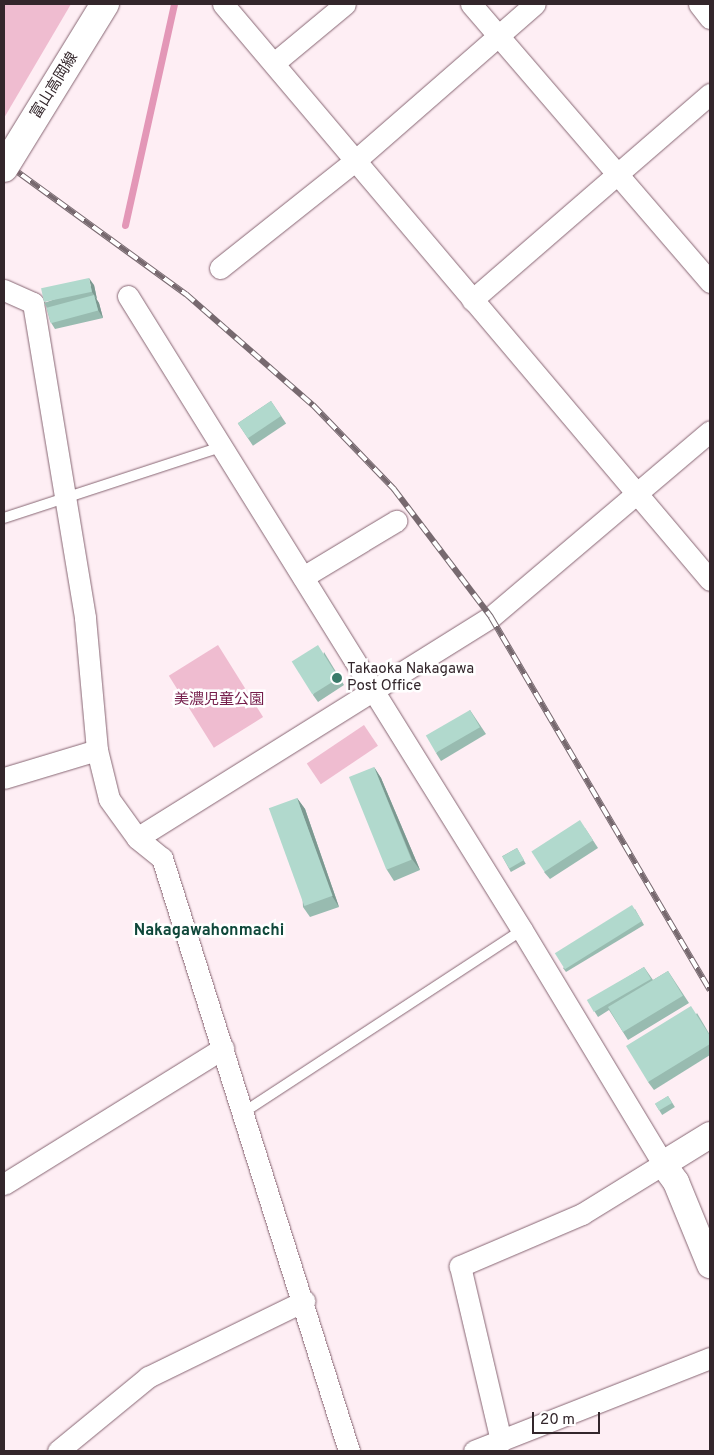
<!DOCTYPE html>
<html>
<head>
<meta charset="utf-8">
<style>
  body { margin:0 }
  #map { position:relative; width:714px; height:1455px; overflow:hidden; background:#feeef4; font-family:Overpass,"Noto Sans JP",sans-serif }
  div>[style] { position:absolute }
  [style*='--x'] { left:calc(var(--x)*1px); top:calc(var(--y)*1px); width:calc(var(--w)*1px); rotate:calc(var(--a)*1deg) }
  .green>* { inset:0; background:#efbcd0; transform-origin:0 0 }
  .stream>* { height:7px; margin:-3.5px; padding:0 3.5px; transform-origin:3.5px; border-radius:3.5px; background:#e397b7 }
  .roads { filter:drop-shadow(0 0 1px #876673) drop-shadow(0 0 1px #876673) }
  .service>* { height:10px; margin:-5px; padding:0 5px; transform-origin:5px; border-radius:5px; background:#fff }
  .minor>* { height:21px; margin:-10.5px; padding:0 10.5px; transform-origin:10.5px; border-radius:10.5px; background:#fff }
  .tertiary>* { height:26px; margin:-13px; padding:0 13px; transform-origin:13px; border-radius:13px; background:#fff }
  .rail>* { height:5.5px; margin-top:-2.75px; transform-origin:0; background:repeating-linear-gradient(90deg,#fff 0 11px,#77696f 0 22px); box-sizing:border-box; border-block:1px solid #77696f }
  .bridges { filter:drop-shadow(0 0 1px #876673) drop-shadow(0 0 1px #876673) }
  .primary-bridge>* { height:28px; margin:-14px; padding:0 14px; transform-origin:14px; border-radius:14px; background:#fff }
  .wall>* { inset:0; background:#98bbb0; transform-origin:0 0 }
  .shaded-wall>* { inset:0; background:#7c9890 }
  .building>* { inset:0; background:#b1d9cd; transform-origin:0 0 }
  .dots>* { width:14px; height:14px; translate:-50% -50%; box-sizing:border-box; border:2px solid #fff; border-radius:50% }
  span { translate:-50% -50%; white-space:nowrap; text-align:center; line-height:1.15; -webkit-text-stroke:5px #fff; paint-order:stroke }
  .street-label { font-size:15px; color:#33262b }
  .poi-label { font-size:15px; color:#33262b }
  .left { translate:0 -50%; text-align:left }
  .park-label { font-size:15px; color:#751e4b }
  .neighbourhood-label { font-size:16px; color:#0f473a; font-weight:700 }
  .frame { position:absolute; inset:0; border:5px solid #33262b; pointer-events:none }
  .scale { position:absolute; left:532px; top:1412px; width:68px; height:22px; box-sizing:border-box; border:2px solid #33262b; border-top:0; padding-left:6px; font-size:15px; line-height:18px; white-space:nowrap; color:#33262b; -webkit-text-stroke:4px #fff; paint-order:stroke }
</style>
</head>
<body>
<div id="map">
  <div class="green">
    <i style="clip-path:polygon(4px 4px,71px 4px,4px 118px)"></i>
    <i style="left:218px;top:645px;width:85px;height:58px;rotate:58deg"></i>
    <i style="left:364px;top:725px;width:25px;height:69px;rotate:56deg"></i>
  </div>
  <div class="stream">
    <i style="--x:125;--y:225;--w:226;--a:-77.5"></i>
  </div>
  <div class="roads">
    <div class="service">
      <i style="--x:4;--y:518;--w:228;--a:-18.1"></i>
      <i style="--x:244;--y:1112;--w:332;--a:-33.2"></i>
    </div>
    <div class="minor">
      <i style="--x:223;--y:4;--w:754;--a:49.79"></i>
      <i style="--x:471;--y:4;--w:367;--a:49.3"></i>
      <i style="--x:699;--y:4;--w:18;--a:52"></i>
      <i style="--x:274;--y:63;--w:92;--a:-39.7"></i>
      <i style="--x:220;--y:268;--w:174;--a:-38.5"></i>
      <i style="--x:356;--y:160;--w:237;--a:-41.1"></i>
      <i style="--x:4;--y:290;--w:32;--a:24"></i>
      <i style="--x:33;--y:303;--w:319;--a:80.6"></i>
      <i style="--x:85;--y:618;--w:133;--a:84.8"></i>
      <i style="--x:97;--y:750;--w:50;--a:76.2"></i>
      <i style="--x:109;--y:799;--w:48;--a:54.3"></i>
      <i style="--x:137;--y:838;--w:32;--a:39"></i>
      <i style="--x:162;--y:858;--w:622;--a:72.5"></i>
      <i style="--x:128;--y:296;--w:746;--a:58.14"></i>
      <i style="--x:522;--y:930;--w:273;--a:58.9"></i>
      <i style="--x:663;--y:1164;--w:95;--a:148.3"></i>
      <i style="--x:582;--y:1214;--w:133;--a:156.9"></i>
      <i style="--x:460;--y:1266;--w:180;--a:76.8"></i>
      <i style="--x:472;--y:300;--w:315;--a:-40.9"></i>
      <i style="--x:303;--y:577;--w:109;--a:-31.1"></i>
      <i style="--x:4;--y:778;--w:97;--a:-16.8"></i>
      <i style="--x:137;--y:838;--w:417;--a:-32"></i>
      <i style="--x:491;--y:617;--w:287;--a:-40.3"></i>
      <i style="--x:4;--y:1184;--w:258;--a:-31.8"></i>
      <i style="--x:58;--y:1451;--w:117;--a:-39.4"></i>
      <i style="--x:148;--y:1377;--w:174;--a:-26"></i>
      <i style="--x:474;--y:1451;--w:254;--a:-21.5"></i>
    </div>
    <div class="tertiary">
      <i style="--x:710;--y:1135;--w:55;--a:148.3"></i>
      <i style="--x:663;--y:1164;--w:22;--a:54"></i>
      <i style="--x:676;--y:1182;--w:90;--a:67.7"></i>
    </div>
  </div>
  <div class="rail">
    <i style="--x:4;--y:162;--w:225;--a:36"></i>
    <i style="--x:186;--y:294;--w:169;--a:41.2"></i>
    <i style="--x:313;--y:405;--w:117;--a:46"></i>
    <i style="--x:394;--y:489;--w:161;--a:52.8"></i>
    <i style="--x:491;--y:617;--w:433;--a:59.6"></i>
  </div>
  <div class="bridges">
    <div class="primary-bridge">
      <i style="--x:4;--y:168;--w:193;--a:-58.4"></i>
    </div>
  </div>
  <div class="wall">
    <i style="clip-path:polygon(94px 285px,97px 300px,99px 303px,103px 318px,55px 329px,50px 321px,46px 306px,44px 303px)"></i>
    <i style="left:271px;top:401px;width:27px;height:40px;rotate:56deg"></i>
    <i style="clip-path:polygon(324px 652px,344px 685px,318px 702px,313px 695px)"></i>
    <i style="clip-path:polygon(470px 710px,486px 734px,441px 761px,436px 753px)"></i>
    <i style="clip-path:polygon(374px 767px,381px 778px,420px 870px,394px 881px,387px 870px)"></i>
    <i style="clip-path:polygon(297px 798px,305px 809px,339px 907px,310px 917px,303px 907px)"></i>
    <i style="clip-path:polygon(585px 828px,598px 848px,550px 879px,544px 872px)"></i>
    <i style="left:517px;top:848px;width:18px;height:17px;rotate:61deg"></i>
    <i style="clip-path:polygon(635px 909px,644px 925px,566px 972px,563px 968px)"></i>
    <i style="clip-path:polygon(644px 967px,653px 980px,668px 971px,689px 1003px,628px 1040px,609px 1010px,598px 1017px,588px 1001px)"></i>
    <i style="clip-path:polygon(697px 1013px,710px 1035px,710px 1055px,654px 1090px,648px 1082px)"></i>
    <i style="left:668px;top:1096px;width:13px;height:15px;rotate:58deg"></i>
  </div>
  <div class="shaded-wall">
    <i style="clip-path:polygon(89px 278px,94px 285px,97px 299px,92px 292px)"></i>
    <i style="clip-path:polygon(94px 295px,99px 303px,103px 318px,98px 310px)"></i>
    <i style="clip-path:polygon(374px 767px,381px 778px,420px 870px,412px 859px)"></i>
    <i style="clip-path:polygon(297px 798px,305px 809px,339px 907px,332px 896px)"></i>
  </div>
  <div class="building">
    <i style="left:89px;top:278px;width:14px;height:49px;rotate:78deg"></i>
    <i style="left:94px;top:295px;width:16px;height:49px;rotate:75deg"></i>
    <i style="left:271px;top:401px;width:18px;height:40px;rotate:56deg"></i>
    <i style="left:318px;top:645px;width:39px;height:31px;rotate:58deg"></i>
    <i style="left:470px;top:710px;width:20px;height:51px;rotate:60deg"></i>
    <i style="left:374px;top:767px;width:100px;height:27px;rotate:68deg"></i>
    <i style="left:297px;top:798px;width:104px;height:30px;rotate:70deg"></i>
    <i style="left:580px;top:820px;width:24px;height:58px;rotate:57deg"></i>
    <i style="left:517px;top:848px;width:14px;height:17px;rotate:60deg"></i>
    <i style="left:632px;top:905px;width:19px;height:91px;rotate:58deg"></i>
    <i style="left:644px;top:967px;width:14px;height:66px;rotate:60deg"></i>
    <i style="left:668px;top:971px;width:29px;height:70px;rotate:59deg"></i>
    <i style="clip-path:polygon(691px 1006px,710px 1036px,710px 1044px,648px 1082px,626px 1046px)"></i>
    <i style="left:668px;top:1096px;width:8px;height:15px;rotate:60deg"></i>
  </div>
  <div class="dots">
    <i style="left:337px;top:678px;background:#3a7b6a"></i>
  </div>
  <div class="street-label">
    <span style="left:55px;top:86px;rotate:-58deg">富山高岡線</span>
  </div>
  <div class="poi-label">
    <span class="left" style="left:347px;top:678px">Takaoka Nakagawa<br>Post Office</span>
  </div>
  <div class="park-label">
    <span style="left:219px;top:701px">美濃児童公園</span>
  </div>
  <div class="neighbourhood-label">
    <span style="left:209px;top:931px">Nakagawahonmachi</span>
  </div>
  <div class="frame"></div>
  <div class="scale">20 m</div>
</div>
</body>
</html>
